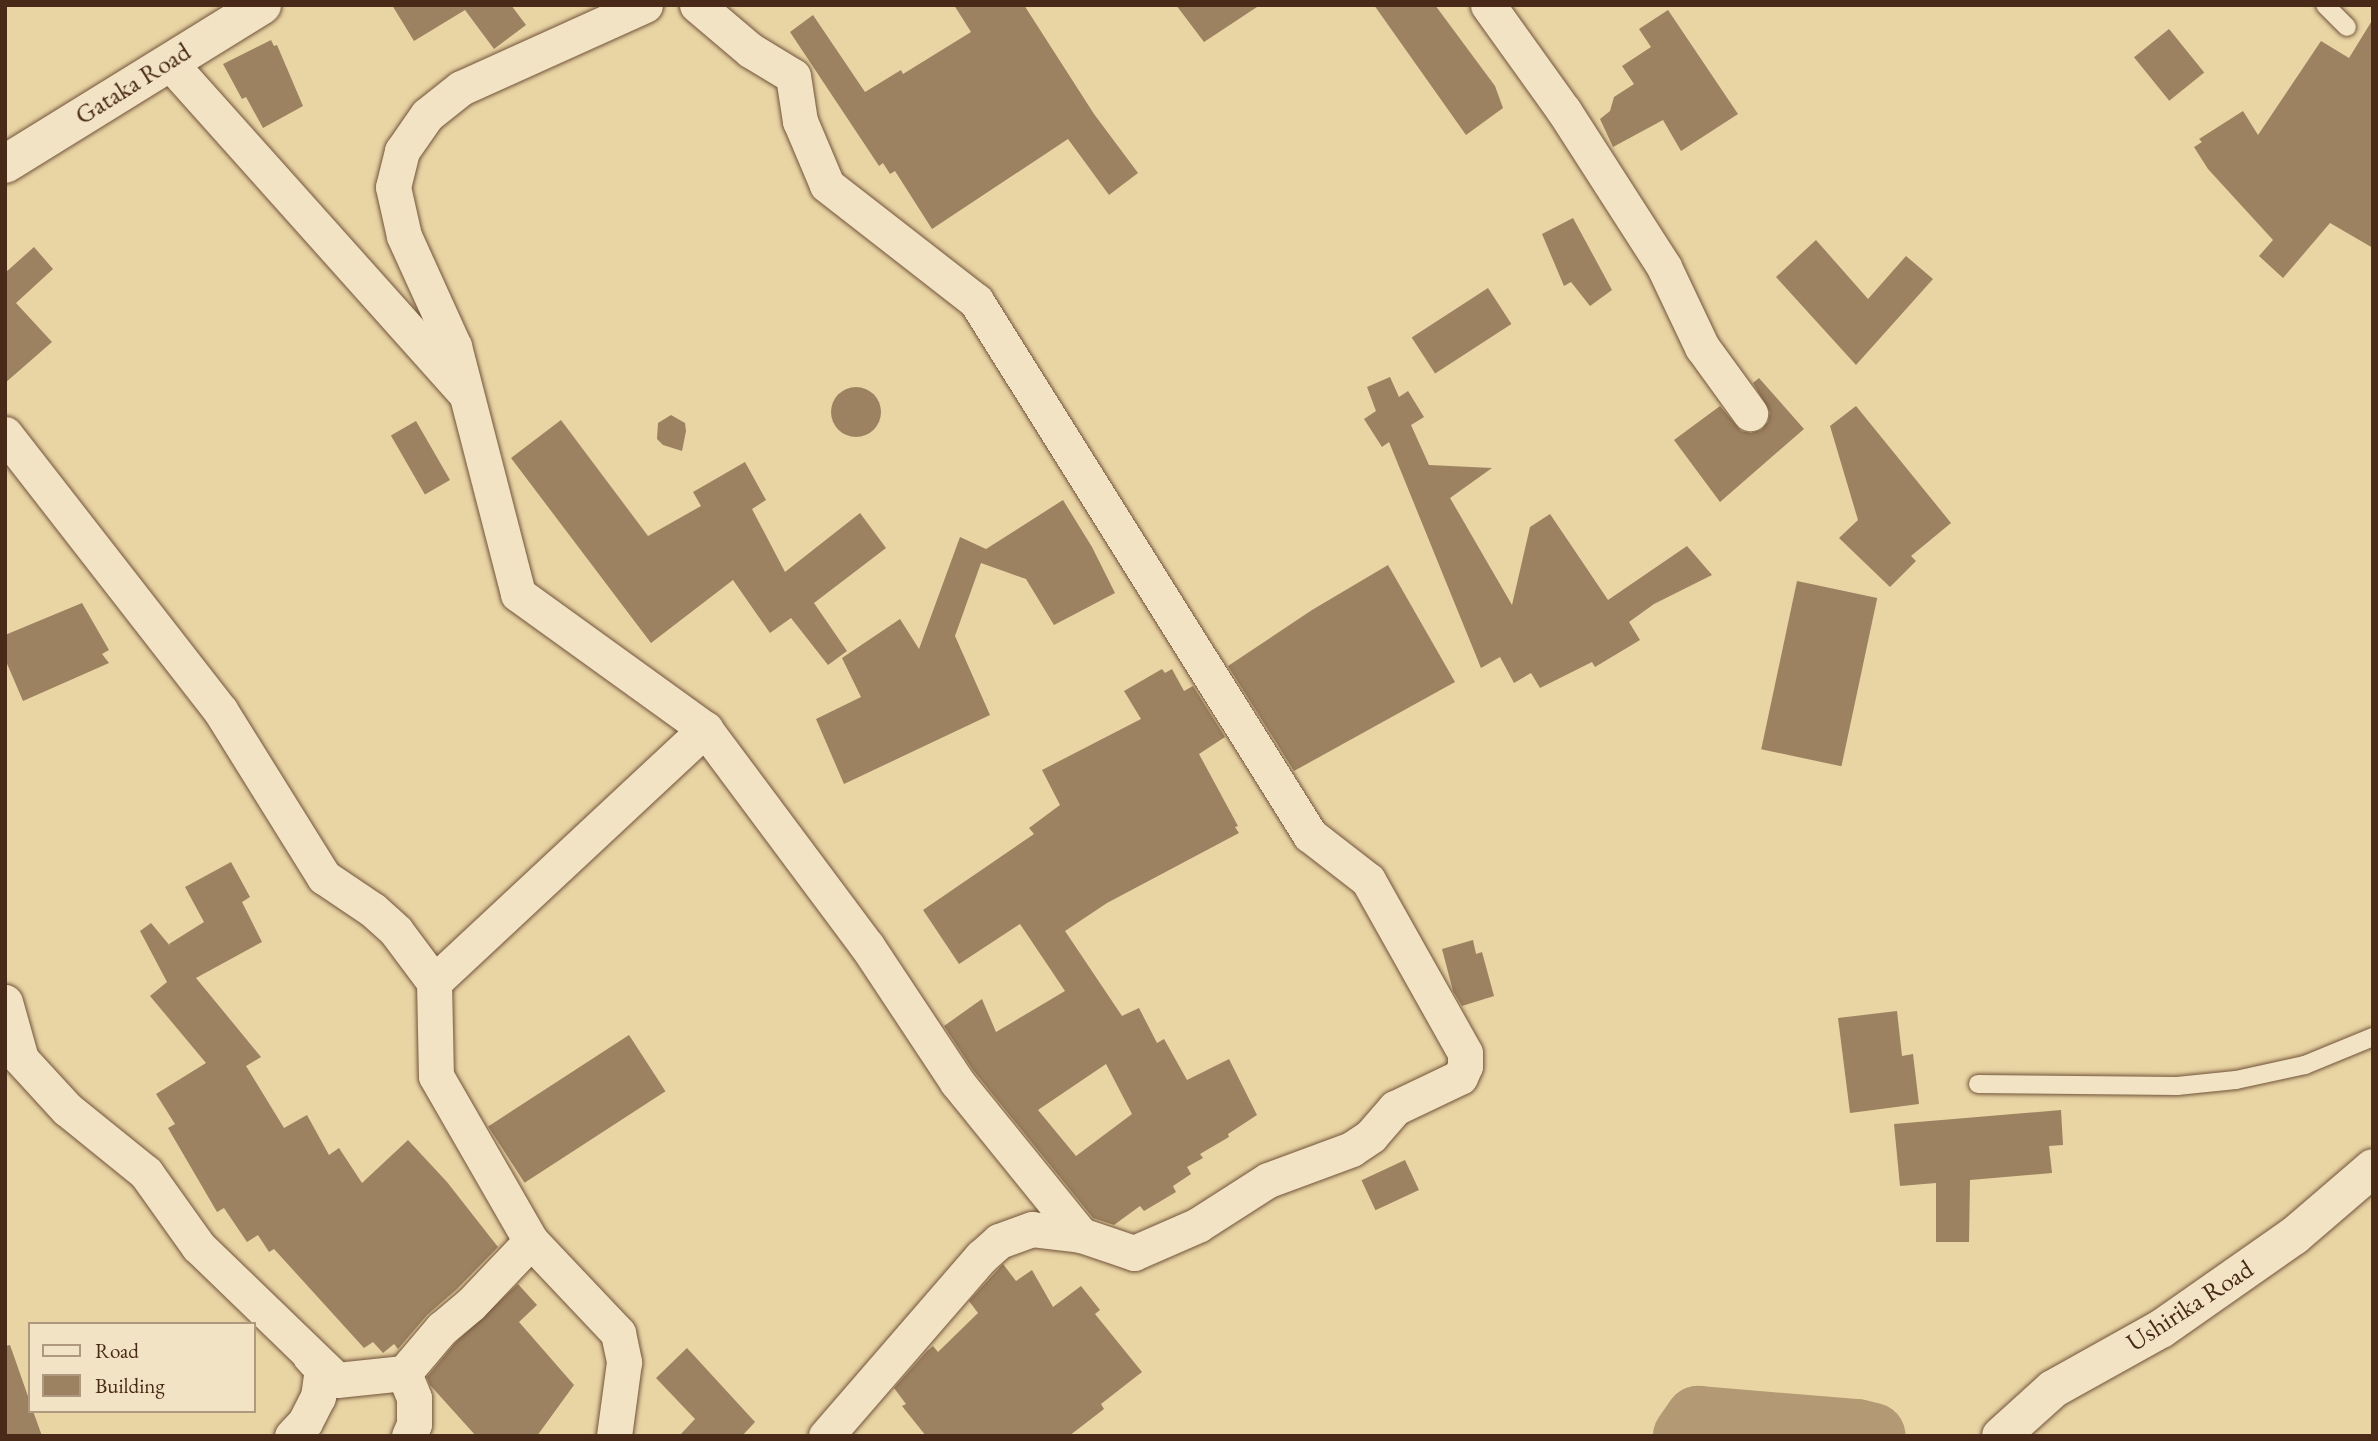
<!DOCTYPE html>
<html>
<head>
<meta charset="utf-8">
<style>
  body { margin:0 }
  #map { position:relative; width:2378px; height:1441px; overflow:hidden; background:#e9d4a4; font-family:"EB Garamond",serif }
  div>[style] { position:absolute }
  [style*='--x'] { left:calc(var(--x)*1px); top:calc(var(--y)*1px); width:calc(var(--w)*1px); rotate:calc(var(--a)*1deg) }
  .river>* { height:66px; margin:-33px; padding:0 33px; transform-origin:33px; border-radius:33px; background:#b39a74 }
  .building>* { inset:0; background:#9c8260; transform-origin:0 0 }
  .round { border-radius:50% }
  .roads { filter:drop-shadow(0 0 2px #71543a) drop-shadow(0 0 2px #71543a) }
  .lane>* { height:18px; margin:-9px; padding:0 9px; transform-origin:9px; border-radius:9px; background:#f1e3c4 }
  .street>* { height:35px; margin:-17.5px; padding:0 17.5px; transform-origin:17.5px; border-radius:17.5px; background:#f1e3c4 }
  .secondary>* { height:38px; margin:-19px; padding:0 19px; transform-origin:19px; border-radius:19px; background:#f1e3c4 }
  span { translate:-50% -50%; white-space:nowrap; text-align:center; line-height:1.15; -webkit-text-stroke:5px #f1e3c4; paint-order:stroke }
  .street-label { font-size:26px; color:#492917 }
  .frame { position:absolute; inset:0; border:7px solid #492917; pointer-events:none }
  .legend { position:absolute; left:28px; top:1322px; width:228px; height:91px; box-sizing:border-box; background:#f1e3c4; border:2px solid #ae997f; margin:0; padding:9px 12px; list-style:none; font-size:21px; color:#492917 }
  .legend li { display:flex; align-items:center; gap:14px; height:35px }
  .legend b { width:35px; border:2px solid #ae997f }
</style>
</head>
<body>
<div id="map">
  <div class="river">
    <i style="--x:1686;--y:1436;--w:21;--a:-55"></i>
    <i style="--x:1698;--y:1419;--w:160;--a:4.7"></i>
    <i style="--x:1857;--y:1432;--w:16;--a:14"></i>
  </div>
  <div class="building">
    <i style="clip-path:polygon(392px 5px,511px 5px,526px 25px,494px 49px,465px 10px,414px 41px)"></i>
    <i style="clip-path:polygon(954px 5px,1024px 5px,1094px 114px,1138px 173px,1109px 195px,1068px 139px,932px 229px,895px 171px,890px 174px,883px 163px,879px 166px,790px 32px,813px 15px,865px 92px,901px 70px,903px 74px,971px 32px)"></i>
    <i style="clip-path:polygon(1176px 5px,1260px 5px,1204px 42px)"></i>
    <i style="clip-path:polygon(1374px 5px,1435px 5px,1495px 86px,1503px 108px,1466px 135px)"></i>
    <i style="clip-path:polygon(1668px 10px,1738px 114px,1681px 151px,1663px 120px,1613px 147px,1600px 119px,1610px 111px,1614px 97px,1634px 84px,1622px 66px,1651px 47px,1639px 29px)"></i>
    <i style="clip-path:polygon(2373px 19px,2373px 248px,2330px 223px,2283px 278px,2259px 256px,2273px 240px,2208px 169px,2194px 147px,2202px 142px,2199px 139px,2243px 111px,2258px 135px,2321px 41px,2349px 58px)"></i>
    <i style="left:2169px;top:29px;width:56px;height:45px;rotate:51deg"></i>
    <i style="clip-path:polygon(271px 40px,274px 46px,277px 45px,303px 106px,263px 128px,246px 97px,242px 99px,223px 64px)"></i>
    <i style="clip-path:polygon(1573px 218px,1612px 290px,1590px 306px,1571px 282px,1564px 286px,1542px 234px)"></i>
    <i style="clip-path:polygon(1816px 240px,1868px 299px,1906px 256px,1933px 279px,1856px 365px,1776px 277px)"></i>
    <i style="clip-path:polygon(34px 247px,53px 269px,16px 303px,52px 342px,5px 383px,5px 273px)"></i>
    <i style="left:1488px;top:288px;width:43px;height:91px;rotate:57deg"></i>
    <i style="clip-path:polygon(1390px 377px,1399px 397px,1408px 391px,1424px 417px,1411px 425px,1429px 465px,1492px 468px,1450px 498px,1512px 605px,1530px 527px,1550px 514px,1608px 600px,1687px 546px,1712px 575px,1654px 604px,1629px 622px,1640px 640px,1595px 667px,1592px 662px,1540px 688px,1531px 673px,1514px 683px,1500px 657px,1481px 668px,1389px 442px,1382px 447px,1364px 419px,1376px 411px,1367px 387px)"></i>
    <i style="clip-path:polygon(1759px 378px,1804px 429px,1720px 502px,1674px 440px,1720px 406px,1741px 431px,1751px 433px,1761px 430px,1768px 422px,1770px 412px,1753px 383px)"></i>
    <i class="round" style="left:831px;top:387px;width:50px;height:50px"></i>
    <i style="clip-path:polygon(1856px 406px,1951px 523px,1911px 556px,1916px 561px,1890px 587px,1839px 538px,1858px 520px,1830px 426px)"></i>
    <i style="clip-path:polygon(671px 415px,685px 423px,686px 431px,682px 451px,663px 445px,657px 439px,658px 423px)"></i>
    <i style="clip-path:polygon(561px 420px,648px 536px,701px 506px,693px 492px,745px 462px,766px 500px,752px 509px,785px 572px,860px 513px,886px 548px,814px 603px,847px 651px,828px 665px,791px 618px,770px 633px,733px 580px,651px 643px,511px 458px)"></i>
    <i style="left:416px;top:421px;width:68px;height:29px;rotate:60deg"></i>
    <i style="clip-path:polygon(1063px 500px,1092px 547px,1115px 593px,1054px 625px,1026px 579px,981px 563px,955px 636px,990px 715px,844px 784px,816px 719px,861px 697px,842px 658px,900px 619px,919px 649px,960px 537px,986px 549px)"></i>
    <i style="clip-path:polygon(1388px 565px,1455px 682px,1294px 771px,1228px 666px,1312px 610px)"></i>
    <i style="left:1797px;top:581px;width:82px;height:172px;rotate:12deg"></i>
    <i style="clip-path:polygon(82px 603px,109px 650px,102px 654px,109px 663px,23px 701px,5px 659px,5px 635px)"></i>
    <i style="clip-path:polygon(evenodd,1162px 669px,1165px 673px,1172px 669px,1184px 691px,1193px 686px,1225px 737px,1199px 754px,1238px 826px,1235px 827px,1239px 833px,1107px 903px,1065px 931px,1122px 1016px,1139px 1008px,1157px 1043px,1164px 1039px,1187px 1080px,1229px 1059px,1257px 1115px,1228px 1134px,1229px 1137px,1200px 1154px,1203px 1158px,1187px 1167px,1191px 1174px,1173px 1186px,1176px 1192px,1144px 1211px,1140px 1206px,1114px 1225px,1093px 1218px,973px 1070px,944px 1026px,982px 999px,996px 1032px,1065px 991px,1020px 924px,959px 964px,923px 910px,1034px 834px,1029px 828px,1060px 805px,1042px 770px,1141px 719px,1124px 691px,1162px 669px,1106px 1064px,1132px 1114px,1076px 1156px,1038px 1110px,1106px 1064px)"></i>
    <i style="clip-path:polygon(231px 862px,250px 897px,242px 902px,262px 942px,196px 978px,261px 1057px,246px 1066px,284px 1128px,307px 1115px,329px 1155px,339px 1148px,362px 1183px,408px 1140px,447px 1182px,498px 1247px,457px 1289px,427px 1315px,398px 1349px,394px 1344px,383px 1353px,373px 1342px,364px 1348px,274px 1249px,269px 1252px,258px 1235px,247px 1242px,224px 1208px,217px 1212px,168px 1128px,175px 1124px,156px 1094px,206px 1063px,150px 996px,167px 982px,140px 931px,151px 923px,171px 947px,169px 944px,204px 922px,185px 887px)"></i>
    <i style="clip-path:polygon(1473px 940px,1476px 954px,1482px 952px,1494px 996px,1462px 1006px,1453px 991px,1442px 949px)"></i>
    <i style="clip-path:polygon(1897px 1011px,1902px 1056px,1913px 1054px,1919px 1104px,1850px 1113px,1838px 1018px)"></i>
    <i style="left:629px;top:1035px;width:67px;height:168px;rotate:57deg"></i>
    <i style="clip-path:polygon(2061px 1110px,2063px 1145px,2049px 1146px,2052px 1173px,1970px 1180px,1969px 1242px,1936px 1242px,1936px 1183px,1900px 1186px,1894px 1124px)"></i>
    <i style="left:1405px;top:1160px;width:33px;height:48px;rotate:65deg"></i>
    <i style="clip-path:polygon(1003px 1264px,1016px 1281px,1032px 1270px,1053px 1307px,1081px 1286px,1100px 1310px,1095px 1314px,1142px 1372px,1101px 1404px,1104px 1409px,1069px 1436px,926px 1436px,902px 1406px,906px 1404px,894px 1388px,927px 1351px,933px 1346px,938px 1352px,978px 1313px,969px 1301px)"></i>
    <i style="clip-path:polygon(518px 1284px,537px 1305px,519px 1322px,574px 1385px,537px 1436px,476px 1436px,430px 1385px,427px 1377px,456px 1342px)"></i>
    <i style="clip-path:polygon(10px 1345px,30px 1402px,30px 1411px,33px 1411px,42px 1436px,5px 1436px,5px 1346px)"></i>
    <i style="clip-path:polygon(687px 1348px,755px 1422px,742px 1436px,679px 1436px,695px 1419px,656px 1378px)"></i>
  </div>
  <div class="roads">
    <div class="lane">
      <i style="--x:2325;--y:5;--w:31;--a:45"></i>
      <i style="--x:1978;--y:1084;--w:199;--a:0.6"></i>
      <i style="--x:2177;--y:1086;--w:59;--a:-5.8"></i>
      <i style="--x:2236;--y:1080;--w:71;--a:-12.3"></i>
      <i style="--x:2305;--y:1065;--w:74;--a:-22.4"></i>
    </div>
    <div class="street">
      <i style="--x:645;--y:5;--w:202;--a:155.7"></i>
      <i style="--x:461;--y:88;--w:43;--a:141.5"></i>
      <i style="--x:427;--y:115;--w:44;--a:124.8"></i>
      <i style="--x:402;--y:151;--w:37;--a:104"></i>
      <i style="--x:393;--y:187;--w:50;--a:77.3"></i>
      <i style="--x:404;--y:236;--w:121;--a:65.6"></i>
      <i style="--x:454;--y:346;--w:256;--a:75.5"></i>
      <i style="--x:518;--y:594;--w:231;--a:35.8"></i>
      <i style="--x:705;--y:729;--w:271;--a:53.3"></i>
      <i style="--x:867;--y:946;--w:163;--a:56.5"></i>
      <i style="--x:957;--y:1082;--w:197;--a:51"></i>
      <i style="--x:697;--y:5;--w:70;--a:40.3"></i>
      <i style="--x:750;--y:50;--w:50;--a:31.2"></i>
      <i style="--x:793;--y:76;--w:46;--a:81.2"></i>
      <i style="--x:800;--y:121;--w:69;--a:67.1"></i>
      <i style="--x:827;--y:185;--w:189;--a:37.9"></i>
      <i style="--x:976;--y:301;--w:630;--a:57.98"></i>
      <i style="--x:1310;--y:835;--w:73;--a:37.8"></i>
      <i style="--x:1368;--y:880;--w:198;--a:60.7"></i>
      <i style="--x:1465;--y:1053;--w:13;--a:90"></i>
      <i style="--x:1465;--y:1066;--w:12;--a:114"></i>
      <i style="--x:1460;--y:1077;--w:72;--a:154.5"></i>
      <i style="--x:1395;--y:1108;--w:37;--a:131"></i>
      <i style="--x:1371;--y:1136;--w:23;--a:146"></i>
      <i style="--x:1352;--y:1149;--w:90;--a:159.7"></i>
      <i style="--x:1268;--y:1180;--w:83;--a:147.3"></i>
      <i style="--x:1198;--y:1225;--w:70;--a:156.4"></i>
      <i style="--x:1134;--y:1253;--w:56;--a:-161.2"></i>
      <i style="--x:1081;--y:1235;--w:49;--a:-173"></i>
      <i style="--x:1032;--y:1229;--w:35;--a:160"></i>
      <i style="--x:999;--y:1241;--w:24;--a:138"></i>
      <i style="--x:981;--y:1257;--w:237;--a:130.9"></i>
      <i style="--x:1488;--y:5;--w:130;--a:54.4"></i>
      <i style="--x:1564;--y:111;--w:185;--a:57.3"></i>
      <i style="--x:1664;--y:267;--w:89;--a:64.6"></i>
      <i style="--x:1702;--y:347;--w:82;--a:54"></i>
      <i style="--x:169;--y:62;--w:441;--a:48.2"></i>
      <i style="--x:5;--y:434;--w:350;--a:52.1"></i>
      <i style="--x:220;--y:710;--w:197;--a:58.1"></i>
      <i style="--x:324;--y:877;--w:59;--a:34"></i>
      <i style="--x:373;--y:910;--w:31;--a:42"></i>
      <i style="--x:396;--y:931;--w:64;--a:53.3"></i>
      <i style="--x:434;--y:982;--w:94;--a:88.8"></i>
      <i style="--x:436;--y:1076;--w:190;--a:60.1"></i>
      <i style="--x:531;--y:1241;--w:87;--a:133.6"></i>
      <i style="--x:471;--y:1304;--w:38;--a:140"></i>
      <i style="--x:442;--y:1328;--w:59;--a:130.2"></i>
      <i style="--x:404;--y:1373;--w:27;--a:68"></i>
      <i style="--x:414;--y:1398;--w:26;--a:90"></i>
      <i style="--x:414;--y:1424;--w:13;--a:113"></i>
      <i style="--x:434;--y:982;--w:371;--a:-43"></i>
      <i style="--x:5;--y:1002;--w:59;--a:74.3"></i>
      <i style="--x:21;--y:1059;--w:68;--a:47.4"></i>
      <i style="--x:67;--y:1109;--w:102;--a:39"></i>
      <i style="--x:146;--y:1173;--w:90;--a:54.5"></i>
      <i style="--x:198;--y:1246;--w:193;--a:44"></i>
      <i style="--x:337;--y:1380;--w:67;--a:-6"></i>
      <i style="--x:531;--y:1241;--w:127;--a:46.6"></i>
      <i style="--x:618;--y:1333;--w:30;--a:78"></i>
      <i style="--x:624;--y:1362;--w:75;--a:97.7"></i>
      <i style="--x:292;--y:1436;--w:19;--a:-47"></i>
      <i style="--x:305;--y:1422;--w:28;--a:-63"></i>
      <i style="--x:318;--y:1397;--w:28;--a:-82"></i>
      <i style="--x:322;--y:1369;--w:18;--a:-133"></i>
    </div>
    <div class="secondary">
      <i style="--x:5;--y:164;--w:302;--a:-31.7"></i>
      <i style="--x:2001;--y:1436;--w:70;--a:-42.1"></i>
      <i style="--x:2053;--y:1389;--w:124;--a:-29.1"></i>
      <i style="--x:2161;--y:1329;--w:162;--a:-35"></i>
      <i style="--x:2294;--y:1236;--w:104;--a:-40.7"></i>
    </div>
  </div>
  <div class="street-label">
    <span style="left:133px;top:84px;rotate:-32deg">Gataka Road</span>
    <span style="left:2190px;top:1306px;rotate:-33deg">Ushirika Road</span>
  </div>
  <div class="frame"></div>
  <ul class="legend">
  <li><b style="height:9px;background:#f1e3c4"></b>Road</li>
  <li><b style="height:19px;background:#9c8260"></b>Building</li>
  </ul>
</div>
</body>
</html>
